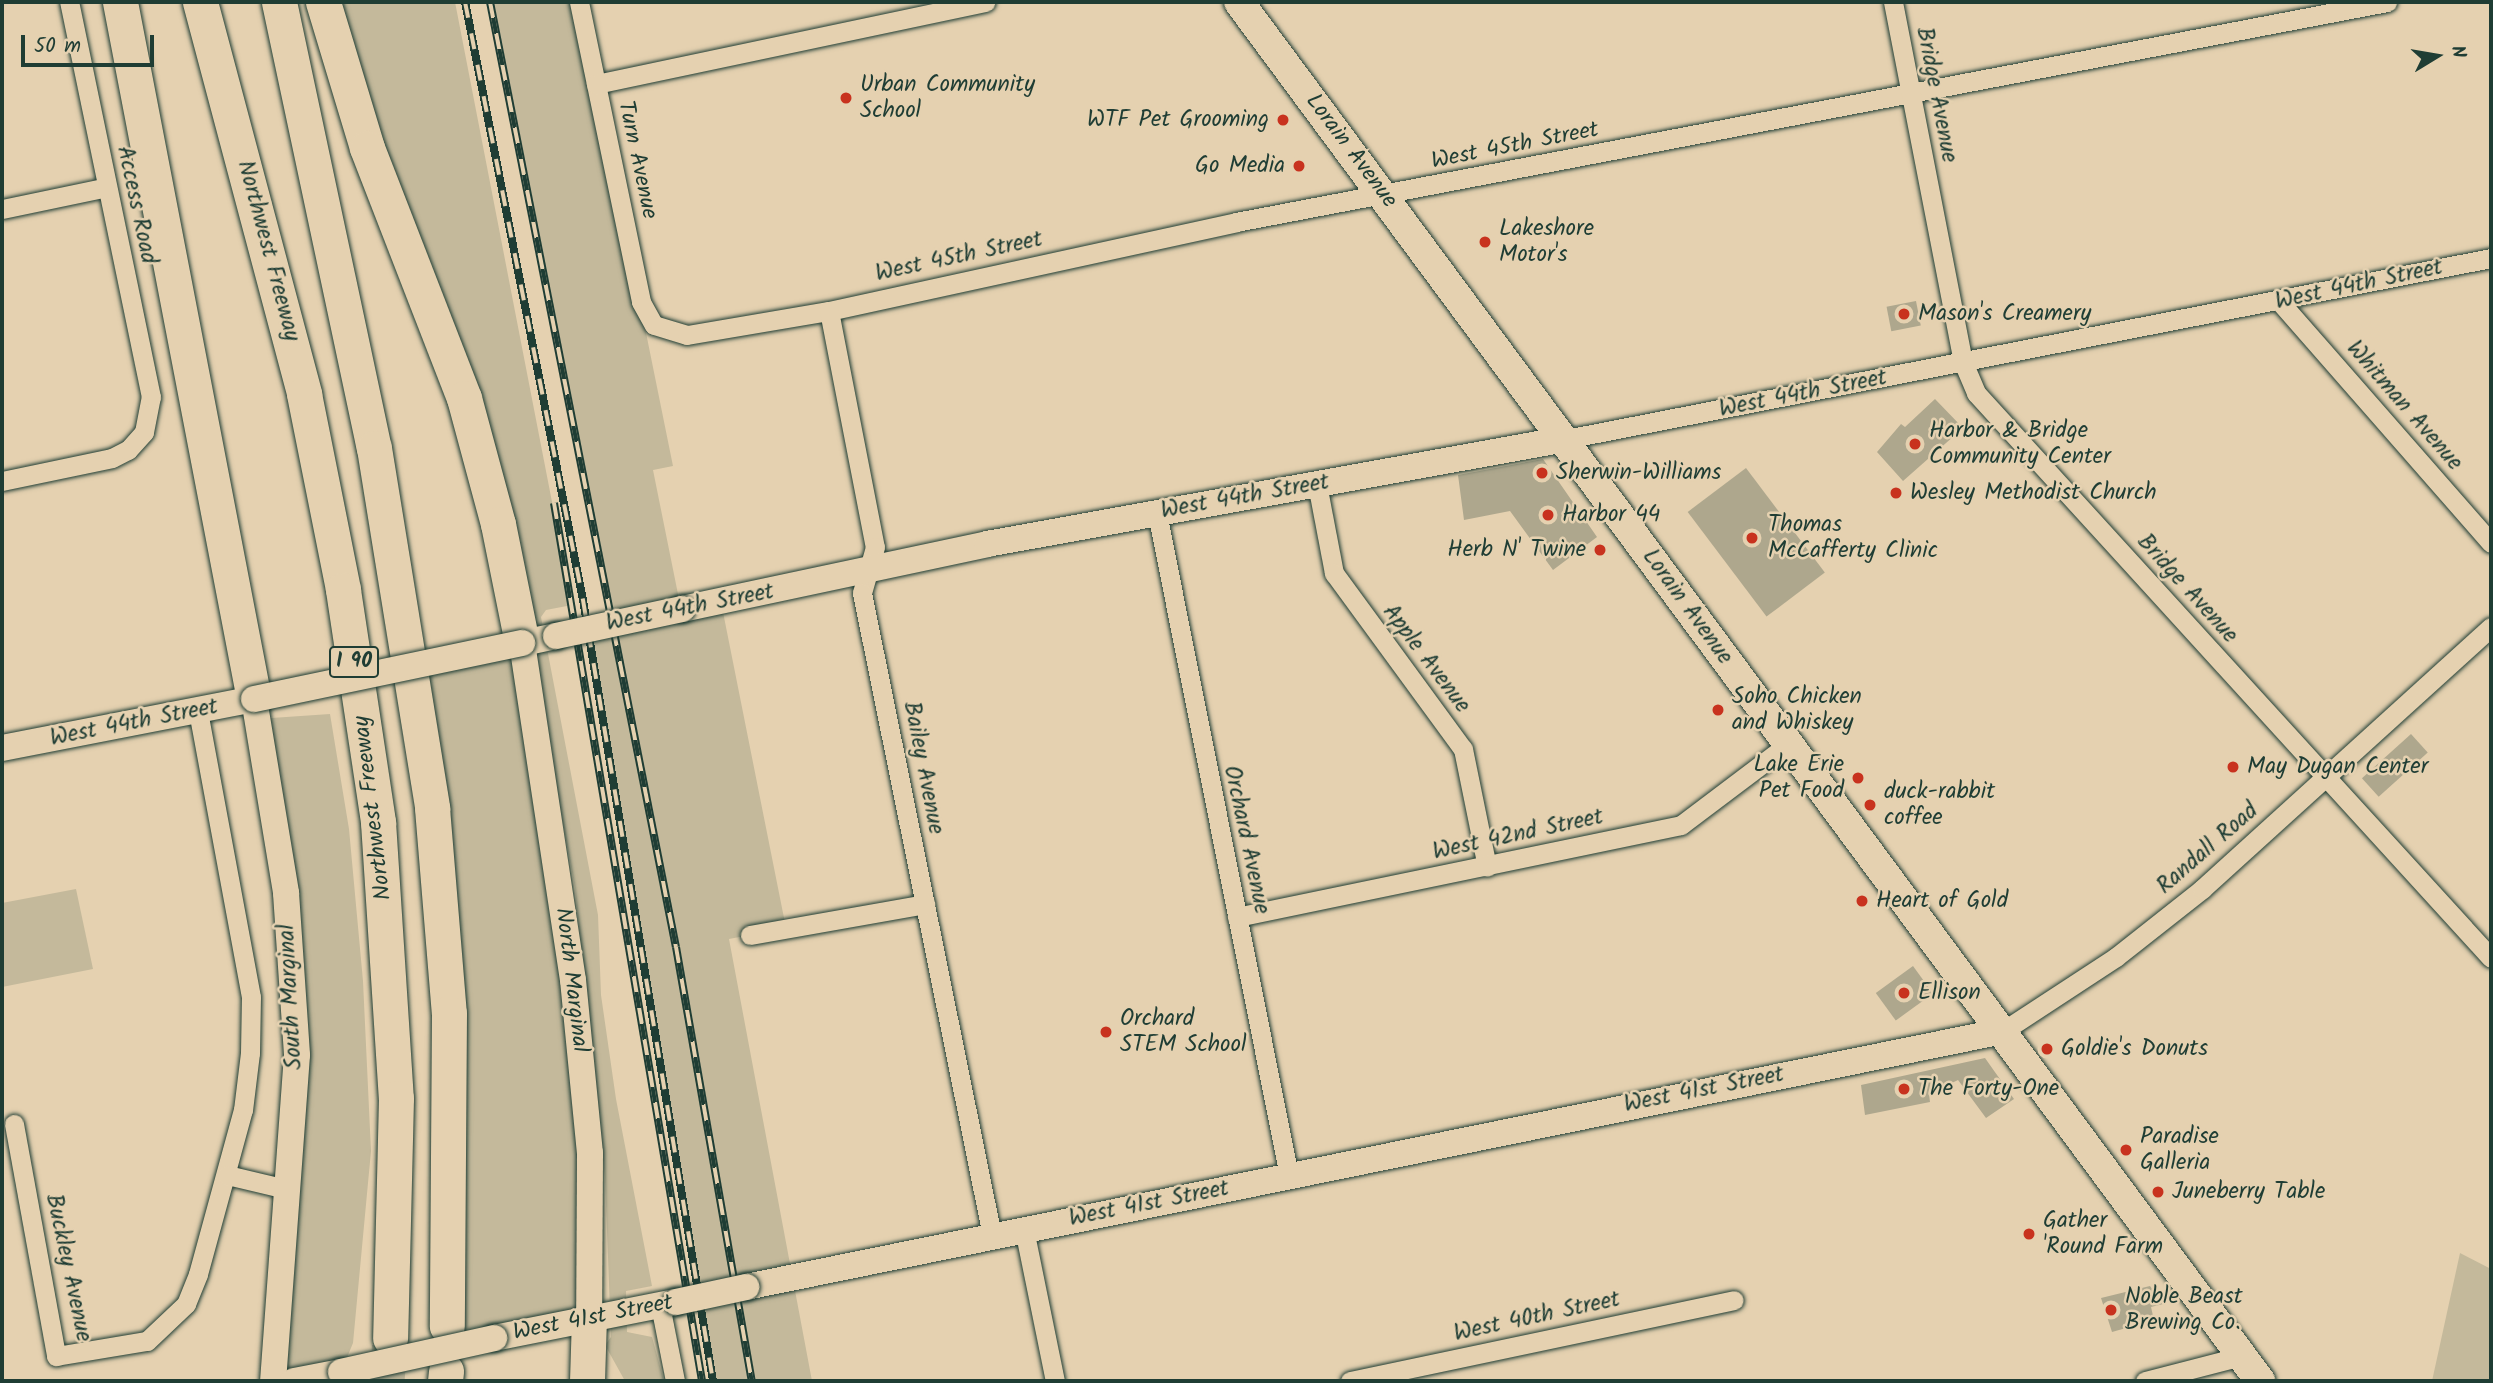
<!DOCTYPE html>
<html>
<head>
<meta charset="utf-8">
<style>
  body { margin:0 }
  #map { position:relative; width:2493px; height:1383px; overflow:hidden; background:#e5d1b0; font-family:Kalam,sans-serif }
  div>[style] { position:absolute }
  [style*='--x'] { left:calc(var(--x)*1px); top:calc(var(--y)*1px); width:calc(var(--w)*1px); rotate:calc(var(--a)*1deg) }
  .green>* { inset:0; background:#c4b99b }
  .building>* { inset:0; background:#aea78d; transform-origin:0 0 }
  .highway-tunnel>* { height:35px; margin-top:-17.5px; transform-origin:0; background:repeating-linear-gradient(90deg,#bdb397 0 35px,transparent 0 53px) }
  .roads { filter:drop-shadow(0 0 2px #1f3d34) drop-shadow(0 0 2px #1f3d34) }
  .street>* { height:19px; margin:-9.5px; padding:0 9.5px; transform-origin:9.5px; border-radius:9.5px; background:#e5d1b0 }
  .secondary>* { height:26px; margin:-13px; padding:0 13px; transform-origin:13px; border-radius:13px; background:#e5d1b0 }
  .primary>* { height:30px; margin:-15px; padding:0 15px; transform-origin:15px; border-radius:15px; background:#e5d1b0 }
  .highway>* { height:35px; margin:-17.5px; padding:0 17.5px; transform-origin:17.5px; border-radius:17.5px; background:#e5d1b0 }
  .rail>* { height:8px; margin-top:-4px; transform-origin:0; background:repeating-linear-gradient(90deg,#e5d1b0 0 16px,#1f3d34 0 32px); box-sizing:border-box; border-block:2px solid #1f3d34 }
  .bridges { filter:drop-shadow(0 0 2px #1f3d34) drop-shadow(0 0 2px #1f3d34) }
  .secondary-bridge>* { height:26px; margin:-13px; padding:0 13px; transform-origin:13px; border-radius:13px; background:#e5d1b0 }
  .dots>* { width:19px; height:19px; translate:-50% -50%; box-sizing:border-box; border:4px solid #e5d1b0; border-radius:50% }
  span { translate:-50% -50%; white-space:nowrap; text-align:center; line-height:1.15; -webkit-text-stroke:5px #e5d1b0; paint-order:stroke }
  .shield-label span { padding:2px 5px; background:#e5d1b0; border:2px solid; border-radius:5px; -webkit-text-stroke-width:0 }
  .shield-label { font-size:21px; color:#1f3d34; font-weight:700 }
  .poi-label { font-size:23px; color:#1f3d34 }
  .left { translate:0 -50%; text-align:left }
  .right { translate:-100% -50%; text-align:right }
  .street-label { font-size:23px; color:#1f3d34 }
  .frame { position:absolute; inset:0; border:4px solid #1f3d34; pointer-events:none }
  .north { position:absolute; left:2402px; top:21px; width:70px; height:70px; -webkit-text-stroke:5px #e5d1b0; paint-order:stroke; rotate:79deg; font-size:19px; font-weight:700; line-height:28px; text-align:center; color:#1f3d34 }
  .north::after { content:''; display:block; margin:auto; width:24px; height:32px; background:#1f3d34; clip-path:polygon(50% 0,100% 100%,50% 72%,0 100%) }
  .scale { position:absolute; left:21px; top:35px; width:133px; height:32px; box-sizing:border-box; border:4px solid #1f3d34; border-top:0; padding-left:9px; font-size:21px; line-height:24px; white-space:nowrap; color:#1f3d34; -webkit-text-stroke:5px #e5d1b0; paint-order:stroke }
</style>
</head>
<body>
<div id="map">
  <div class="green">
    <i style="clip-path:polygon(341px 2px,455px 2px,572px 605px,546px 610px,541px 617px,598px 915px,601px 995px,616px 1099px,652px 1286px,626px 1291px,627px 1332px,652px 1337px,664px 1381px,625px 1381px,605px 1345px,611px 1337px,605px 1177px,575px 888px,504px 505px,483px 399px,396px 185px)"></i>
    <i style="clip-path:polygon(490px 2px,579px 2px,673px 466px,653px 470px,681px 609px,721px 602px,786px 928px,729px 939px,812px 1381px,714px 1381px,588px 629px,611px 623px)"></i>
    <i style="clip-path:polygon(522px 643px,573px 980px,589px 1319px,445px 1349px,450px 1271px,412px 665px)"></i>
    <i style="clip-path:polygon(330px 714px,349px 829px,363px 981px,371px 1151px,353px 1343px,341px 1372px,273px 1381px,297px 1055px,257px 719px)"></i>
    <i style="clip-path:polygon(76px 889px,93px 969px,2px 987px,2px 903px)"></i>
    <i style="clip-path:polygon(2460px 1253px,2491px 1269px,2491px 1381px,2432px 1381px)"></i>
  </div>
  <div class="building">
    <i style="left:1916px;top:301px;width:25px;height:30px;rotate:79deg"></i>
    <i style="clip-path:polygon(1935px 399px,1963px 428px,1903px 481px,1877px 452px,1901px 424px,1905px 427px)"></i>
    <i style="clip-path:polygon(1543px 459px,1597px 537px,1553px 570px,1510px 511px,1464px 520px,1458px 475px)"></i>
    <i style="left:1746px;top:468px;width:131px;height:73px;rotate:53deg"></i>
    <i style="left:2411px;top:734px;width:25px;height:66px;rotate:48deg"></i>
    <i style="left:1913px;top:966px;width:34px;height:46px;rotate:54deg"></i>
    <i style="clip-path:polygon(1985px 1058px,2014px 1099px,1986px 1118px,1958px 1080px,1929px 1094px,1930px 1102px,1865px 1115px,1861px 1085px)"></i>
    <i style="clip-path:polygon(2150px 1286px,2163px 1304px,2151px 1307px,2154px 1320px,2112px 1332px,2101px 1298px)"></i>
  </div>
  <div class="highway-tunnel">
    <i style="--x:387;--y:1381;--w:43;--a:-86"></i>
  </div>
  <div class="roads">
    <div class="street">
      <i style="--x:579;--y:2;--w:306;--a:78.3"></i>
      <i style="--x:641;--y:302;--w:26;--a:61"></i>
      <i style="--x:654;--y:325;--w:34;--a:17"></i>
      <i style="--x:687;--y:335;--w:144;--a:-9.6"></i>
      <i style="--x:829;--y:311;--w:417;--a:-12.3"></i>
      <i style="--x:1236;--y:222;--w:1172;--a:-10.82"></i>
      <i style="--x:1893;--y:2;--w:367;--a:79"></i>
      <i style="--x:1963;--y:362;--w:34;--a:67"></i>
      <i style="--x:1976;--y:393;--w:764;--a:47.65"></i>
      <i style="--x:596;--y:84;--w:398;--a:-11.9"></i>
      <i style="--x:2;--y:209;--w:107;--a:-11.8"></i>
      <i style="--x:2280;--y:302;--w:320;--a:48.8"></i>
      <i style="--x:829;--y:311;--w:240;--a:79"></i>
      <i style="--x:875;--y:547;--w:48;--a:105.8"></i>
      <i style="--x:862;--y:593;--w:656;--a:78.57"></i>
      <i style="--x:1566;--y:439;--w:943;--a:-11.07"></i>
      <i style="--x:2;--y:481;--w:112;--a:-11.8"></i>
      <i style="--x:112;--y:458;--w:18;--a:-27"></i>
      <i style="--x:128;--y:450;--w:24;--a:-48"></i>
      <i style="--x:144;--y:432;--w:36;--a:-79"></i>
      <i style="--x:151;--y:397;--w:403;--a:-101.7"></i>
      <i style="--x:1317;--y:484;--w:91;--a:79.2"></i>
      <i style="--x:1334;--y:573;--w:218;--a:53.8"></i>
      <i style="--x:1463;--y:749;--w:120;--a:78.5"></i>
      <i style="--x:1157;--y:513;--w:676;--a:78.74"></i>
      <i style="--x:1237;--y:917;--w:453;--a:-11.7"></i>
      <i style="--x:1681;--y:825;--w:131;--a:-37"></i>
      <i style="--x:750;--y:935;--w:178;--a:-10"></i>
      <i style="--x:2003;--y:1031;--w:135;--a:-33.2"></i>
      <i style="--x:2116;--y:957;--w:110;--a:-38.3"></i>
      <i style="--x:2202;--y:889;--w:390;--a:-42.2"></i>
      <i style="--x:14;--y:1124;--w:236;--a:79.7"></i>
      <i style="--x:56;--y:1356;--w:92;--a:-9.4"></i>
      <i style="--x:147;--y:1341;--w:54;--a:-43.5"></i>
      <i style="--x:186;--y:1304;--w:32;--a:-68"></i>
      <i style="--x:198;--y:1274;--w:170;--a:-74.7"></i>
      <i style="--x:243;--y:1110;--w:57;--a:-83"></i>
      <i style="--x:250;--y:1053;--w:56;--a:-89"></i>
      <i style="--x:251;--y:997;--w:291;--a:-100.5"></i>
      <i style="--x:227;--y:1175;--w:61;--a:13.3"></i>
      <i style="--x:1024;--y:1229;--w:155;--a:78.5"></i>
      <i style="--x:660;--y:1305;--w:77;--a:78.8"></i>
      <i style="--x:1350;--y:1381;--w:392;--a:-11.9"></i>
      <i style="--x:2145;--y:1381;--w:100;--a:-14.5"></i>
    </div>
    <div class="secondary">
      <i style="--x:682;--y:609;--w:312;--a:-12"></i>
      <i style="--x:987;--y:544;--w:588;--a:-10.28"></i>
      <i style="--x:556;--y:636;--w:35;--a:168"></i>
      <i style="--x:522;--y:643;--w:341;--a:81.4"></i>
      <i style="--x:573;--y:980;--w:174;--a:84.4"></i>
      <i style="--x:590;--y:1153;--w:166;--a:90.3"></i>
      <i style="--x:2;--y:748;--w:257;--a:-11"></i>
      <i style="--x:254;--y:699;--w:197;--a:80.6"></i>
      <i style="--x:286;--y:893;--w:162;--a:86.1"></i>
      <i style="--x:297;--y:1055;--w:327;--a:94.2"></i>
      <i style="--x:746;--y:1287;--w:1283;--a:-11.51"></i>
      <i style="--x:494;--y:1338;--w:186;--a:-11.2"></i>
      <i style="--x:294;--y:1381;--w:48;--a:-10.8"></i>
    </div>
    <div class="primary">
      <i style="--x:1239;--y:2;--w:1716;--a:53.48"></i>
    </div>
    <div class="highway">
      <i style="--x:120;--y:2;--w:710;--a:79.12"></i>
      <i style="--x:200;--y:2;--w:406;--a:75.1"></i>
      <i style="--x:304;--y:394;--w:200;--a:78.7"></i>
      <i style="--x:343;--y:590;--w:235;--a:81.4"></i>
      <i style="--x:378;--y:822;--w:277;--a:86.3"></i>
      <i style="--x:396;--y:1098;--w:240;--a:91.4"></i>
      <i style="--x:279;--y:2;--w:456;--a:78"></i>
      <i style="--x:374;--y:448;--w:365;--a:80.8"></i>
      <i style="--x:432;--y:808;--w:206;--a:85.3"></i>
      <i style="--x:449;--y:1013;--w:313;--a:90.4"></i>
      <i style="--x:323;--y:2;--w:152;--a:73.2"></i>
      <i style="--x:367;--y:148;--w:268;--a:68.8"></i>
      <i style="--x:464;--y:398;--w:131;--a:74.9"></i>
      <i style="--x:498;--y:524;--w:121;--a:78.6"></i>
      <i style="--x:445;--y:1381;--w:10;--a:-84"></i>
      <i style="--x:587;--y:1381;--w:62;--a:-88.2"></i>
    </div>
  </div>
  <div class="rail">
    <i style="--x:465;--y:2;--w:610;--a:78.84"></i>
    <i style="--x:583;--y:600;--w:792;--a:80.55"></i>
    <i style="--x:490;--y:2;--w:963;--a:78.87"></i>
    <i style="--x:676;--y:947;--w:441;--a:80.1"></i>
    <i style="--x:554;--y:503;--w:890;--a:80.43"></i>
  </div>
  <div class="bridges">
    <div class="secondary-bridge">
      <i style="--x:556;--y:636;--w:129;--a:-12.1"></i>
      <i style="--x:254;--y:699;--w:274;--a:-11.8"></i>
      <i style="--x:676;--y:1302;--w:72;--a:-12.1"></i>
      <i style="--x:341;--y:1372;--w:157;--a:-12.5"></i>
    </div>
  </div>
  <div class="dots">
    <i style="left:846px;top:98px;background:#c8321e"></i>
    <i style="left:1283px;top:120px;background:#c8321e"></i>
    <i style="left:1299px;top:166px;background:#c8321e"></i>
    <i style="left:1485px;top:242px;background:#c8321e"></i>
    <i style="left:1904px;top:314px;background:#c8321e"></i>
    <i style="left:1915px;top:444px;background:#c8321e"></i>
    <i style="left:1542px;top:473px;background:#c8321e"></i>
    <i style="left:1896px;top:493px;background:#c8321e"></i>
    <i style="left:1548px;top:515px;background:#c8321e"></i>
    <i style="left:1752px;top:538px;background:#c8321e"></i>
    <i style="left:1600px;top:550px;background:#c8321e"></i>
    <i style="left:1718px;top:710px;background:#c8321e"></i>
    <i style="left:2233px;top:767px;background:#c8321e"></i>
    <i style="left:1858px;top:778px;background:#c8321e"></i>
    <i style="left:1870px;top:805px;background:#c8321e"></i>
    <i style="left:1862px;top:901px;background:#c8321e"></i>
    <i style="left:1904px;top:993px;background:#c8321e"></i>
    <i style="left:1106px;top:1032px;background:#c8321e"></i>
    <i style="left:2047px;top:1049px;background:#c8321e"></i>
    <i style="left:1904px;top:1089px;background:#c8321e"></i>
    <i style="left:2126px;top:1150px;background:#c8321e"></i>
    <i style="left:2158px;top:1192px;background:#c8321e"></i>
    <i style="left:2029px;top:1234px;background:#c8321e"></i>
    <i style="left:2111px;top:1310px;background:#c8321e"></i>
  </div>
  <div class="shield-label">
    <span style="left:354px;top:662px">I 90</span>
  </div>
  <div class="poi-label">
    <span class="left" style="left:860px;top:98px">Urban Community<br>School</span>
    <span class="right" style="left:1269px;top:120px">WTF Pet Grooming</span>
    <span class="right" style="left:1285px;top:166px">Go Media</span>
    <span class="left" style="left:1499px;top:242px">Lakeshore<br>Motor's</span>
    <span class="left" style="left:1918px;top:314px">Mason's Creamery</span>
    <span class="left" style="left:1929px;top:444px">Harbor &amp; Bridge<br>Community Center</span>
    <span class="left" style="left:1556px;top:473px">Sherwin-Williams</span>
    <span class="left" style="left:1910px;top:493px">Wesley Methodist Church</span>
    <span class="left" style="left:1562px;top:515px">Harbor 44</span>
    <span class="left" style="left:1768px;top:538px">Thomas<br>McCafferty Clinic</span>
    <span class="right" style="left:1586px;top:550px">Herb N' Twine</span>
    <span class="left" style="left:1732px;top:710px">Soho Chicken<br>and Whiskey</span>
    <span class="right" style="left:1844px;top:778px">Lake Erie<br>Pet Food</span>
    <span class="left" style="left:2247px;top:767px">May Dugan Center</span>
    <span class="left" style="left:1884px;top:805px">duck-rabbit<br>coffee</span>
    <span class="left" style="left:1876px;top:901px">Heart of Gold</span>
    <span class="left" style="left:1918px;top:993px">Ellison</span>
    <span class="left" style="left:1120px;top:1032px">Orchard<br>STEM School</span>
    <span class="left" style="left:2061px;top:1049px">Goldie's Donuts</span>
    <span class="left" style="left:1918px;top:1089px">The Forty-One</span>
    <span class="left" style="left:2140px;top:1150px">Paradise<br>Galleria</span>
    <span class="left" style="left:2172px;top:1192px">Juneberry Table</span>
    <span class="left" style="left:2043px;top:1234px">Gather<br>'Round Farm</span>
    <span class="left" style="left:2125px;top:1310px">Noble Beast<br>Brewing Co.</span>
  </div>
  <div class="street-label">
    <span style="left:1936px;top:95px;rotate:79deg">Bridge Avenue</span>
    <span style="left:1515px;top:146px;rotate:-11deg">West 45th Street</span>
    <span style="left:1351px;top:151px;rotate:53deg">Lorain Avenue</span>
    <span style="left:637px;top:160px;rotate:78deg">Turn Avenue</span>
    <span style="left:136px;top:205px;rotate:78deg">Access Road</span>
    <span style="left:268px;top:251px;rotate:75deg">Northwest Freeway</span>
    <span style="left:959px;top:257px;rotate:-12deg">West 45th Street</span>
    <span style="left:2359px;top:285px;rotate:-12deg">West 44th Street</span>
    <span style="left:1803px;top:394px;rotate:-11deg">West 44th Street</span>
    <span style="left:2404px;top:406px;rotate:49deg">Whitman Avenue</span>
    <span style="left:1245px;top:497px;rotate:-10deg">West 44th Street</span>
    <span style="left:2187px;top:589px;rotate:48deg">Bridge Avenue</span>
    <span style="left:1687px;top:607px;rotate:54deg">Lorain Avenue</span>
    <span style="left:690px;top:608px;rotate:-11deg">West 44th Street</span>
    <span style="left:1426px;top:659px;rotate:53deg">Apple Avenue</span>
    <span style="left:134px;top:723px;rotate:-11deg">West 44th Street</span>
    <span style="left:923px;top:768px;rotate:79deg">Bailey Avenue</span>
    <span style="left:373px;top:808px;rotate:-97deg">Northwest Freeway</span>
    <span style="left:1518px;top:835px;rotate:-12deg">West 42nd Street</span>
    <span style="left:1246px;top:840px;rotate:78deg">Orchard Avenue</span>
    <span style="left:2208px;top:849px;rotate:-41deg">Randall Road</span>
    <span style="left:571px;top:980px;rotate:83deg">North Marginal</span>
    <span style="left:291px;top:997px;rotate:-93deg">South Marginal</span>
    <span style="left:1704px;top:1090px;rotate:-11deg">West 41st Street</span>
    <span style="left:1149px;top:1204px;rotate:-11deg">West 41st Street</span>
    <span style="left:68px;top:1268px;rotate:78deg">Buckley Avenue</span>
    <span style="left:1537px;top:1317px;rotate:-12deg">West 40th Street</span>
    <span style="left:593px;top:1318px;rotate:-11deg">West 41st Street</span>
  </div>
  <div class="frame"></div>
  <div class="north">N</div>
  <div class="scale">50 m</div>
</div>
</body>
</html>
